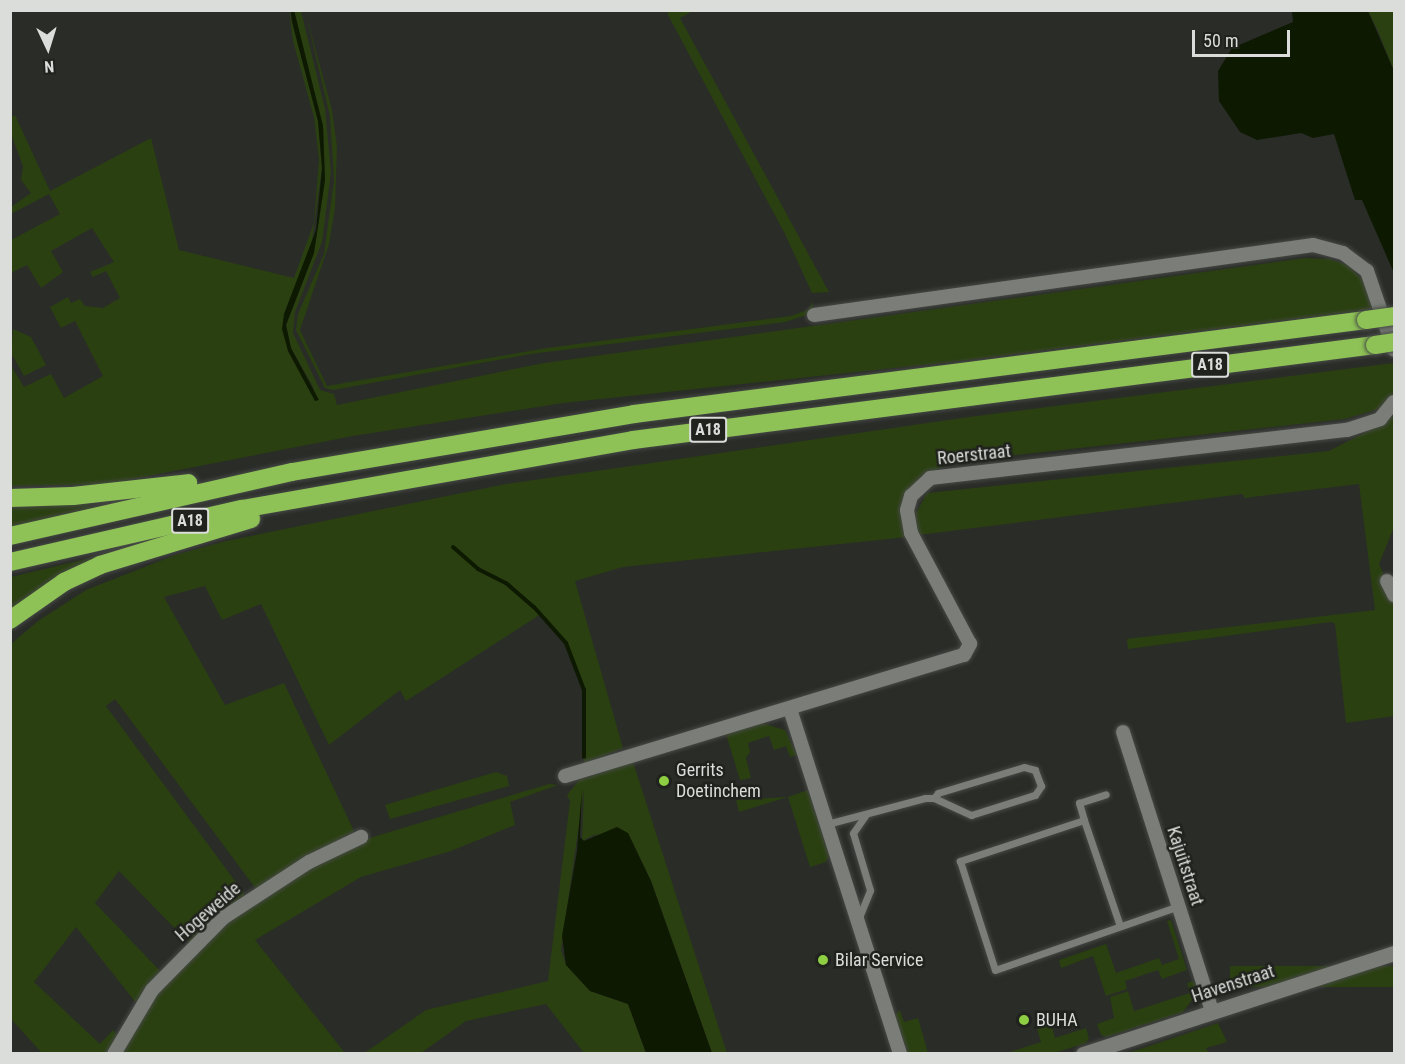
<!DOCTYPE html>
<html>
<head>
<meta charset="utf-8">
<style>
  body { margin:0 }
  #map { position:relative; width:1405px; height:1064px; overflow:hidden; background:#2a2c28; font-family:"Roboto Condensed",sans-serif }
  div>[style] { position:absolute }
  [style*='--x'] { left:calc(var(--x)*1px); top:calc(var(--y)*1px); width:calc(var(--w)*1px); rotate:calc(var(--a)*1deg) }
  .green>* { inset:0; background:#2a4010; transform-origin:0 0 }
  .water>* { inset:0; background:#0e1902 }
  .stream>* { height:4px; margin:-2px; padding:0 2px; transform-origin:2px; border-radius:2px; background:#0e1902 }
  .roads { filter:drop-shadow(0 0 2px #464945) drop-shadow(0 0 2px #464945) }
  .service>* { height:7px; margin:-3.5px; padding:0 3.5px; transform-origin:3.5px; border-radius:3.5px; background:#7b7e78 }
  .minor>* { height:14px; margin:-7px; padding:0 7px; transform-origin:7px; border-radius:7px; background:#7b7e78 }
  .tertiary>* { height:15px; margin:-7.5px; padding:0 7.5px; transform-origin:7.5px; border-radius:7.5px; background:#7b7e78 }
  .motorway>* { height:18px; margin:-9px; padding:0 9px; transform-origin:9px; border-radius:9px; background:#8ec256 }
  .bridges { filter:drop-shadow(0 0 2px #464945) drop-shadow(0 0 2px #464945) }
  .motorway-bridge>* { height:18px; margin:-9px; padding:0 9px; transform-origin:9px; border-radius:9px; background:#8ec256 }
  .dots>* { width:16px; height:16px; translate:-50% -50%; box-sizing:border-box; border:3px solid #20221e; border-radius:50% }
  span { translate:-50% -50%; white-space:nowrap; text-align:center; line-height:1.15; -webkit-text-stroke:5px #20221e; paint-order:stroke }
  .shield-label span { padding:2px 4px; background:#20221e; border:2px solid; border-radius:4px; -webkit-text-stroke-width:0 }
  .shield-label { font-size:16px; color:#dbddda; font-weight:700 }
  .street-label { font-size:18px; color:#dbddda }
  .poi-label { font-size:18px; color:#dbddda }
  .left { translate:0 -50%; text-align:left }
  .frame { position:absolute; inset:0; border:12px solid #dbddda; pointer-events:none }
  .north { position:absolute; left:18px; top:18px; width:60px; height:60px; -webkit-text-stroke:4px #20221e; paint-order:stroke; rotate:176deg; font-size:16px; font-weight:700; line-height:24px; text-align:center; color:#dbddda }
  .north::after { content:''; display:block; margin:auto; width:21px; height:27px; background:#dbddda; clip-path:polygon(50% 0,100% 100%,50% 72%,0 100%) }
  .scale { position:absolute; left:1192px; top:30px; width:98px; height:27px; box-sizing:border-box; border:3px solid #dbddda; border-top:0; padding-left:8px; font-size:18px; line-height:21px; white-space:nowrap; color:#dbddda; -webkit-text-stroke:4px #20221e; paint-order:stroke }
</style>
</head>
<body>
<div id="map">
  <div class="green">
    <i style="clip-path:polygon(289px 10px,318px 121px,322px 168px,311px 248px,284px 314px,288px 351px,315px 400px,313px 387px,291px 348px,286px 325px,314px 253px,325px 180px,323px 126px,294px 11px,301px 11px,325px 109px,331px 172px,322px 242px,295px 312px,293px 333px,320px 390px,334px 394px,337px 405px,544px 363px,1305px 258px,1330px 259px,1349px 266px,1365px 283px,1373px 309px,951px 362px,563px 403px,353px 436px,107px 484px,11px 486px,10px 364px,24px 387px,51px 374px,64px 398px,103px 376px,75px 321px,61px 328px,50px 307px,68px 297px,71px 303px,80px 299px,85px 306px,103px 308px,120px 298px,106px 271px,93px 277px,90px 272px,114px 262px,92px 228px,51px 251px,63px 272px,41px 288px,27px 265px,11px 273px,11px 240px,60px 214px,49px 194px,11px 214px,11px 207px,31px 193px,21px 180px,23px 166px,11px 134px,11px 118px,15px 115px,50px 191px,151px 138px,179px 250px,294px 278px,314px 223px,319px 160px,314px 117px,293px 41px)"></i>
    <i style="clip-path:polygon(305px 11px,332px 110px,337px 147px,335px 208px,329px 244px,300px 330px,327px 386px,547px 348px,791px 316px,807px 310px,813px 302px,813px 313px,785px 322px,531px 354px,333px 390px,325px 388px,296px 330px,298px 314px,324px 254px,334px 181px,330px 116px)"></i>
    <i style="clip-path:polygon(672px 11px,693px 11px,680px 18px,829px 292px,812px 293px,785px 234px,667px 13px)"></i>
    <i style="clip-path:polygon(1368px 11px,1394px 11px,1394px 71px,1378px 31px)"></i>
    <i style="clip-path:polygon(13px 329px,31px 337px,46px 365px,24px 376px,11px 353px)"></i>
    <i style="clip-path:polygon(1393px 363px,1393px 393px,1382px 408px,1345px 419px,951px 462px,921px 478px,907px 537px,623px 567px,575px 581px,623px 748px,584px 763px,584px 690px,566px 643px,541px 614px,406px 701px,400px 690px,329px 745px,261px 604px,222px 620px,205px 586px,164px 597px,225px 705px,284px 683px,354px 831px,256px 889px,115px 699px,106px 706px,246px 896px,190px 944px,119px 871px,95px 903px,163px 974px,137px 1004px,76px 927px,34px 982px,100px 1044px,113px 1030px,121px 1039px,108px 1053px,42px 1053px,11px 1019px,10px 645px,38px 621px,86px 590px,175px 555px,226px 541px,506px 484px,969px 417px)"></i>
    <i style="clip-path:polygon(1394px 410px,1394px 527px,1379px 564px,1394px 596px,1394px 716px,1346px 723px,1335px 624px,1331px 622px,1128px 649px,1127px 639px,1135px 638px,1375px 610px,1359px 484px,1244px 498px,1243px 494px,918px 535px,916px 530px,915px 515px,927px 493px,1329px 451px,1383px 423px)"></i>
    <i style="clip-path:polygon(83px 502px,93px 507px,11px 527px,10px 503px)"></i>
    <i style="clip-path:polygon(119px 551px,11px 613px,11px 577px)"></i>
    <i style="clip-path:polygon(762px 723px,785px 730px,797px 755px,790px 757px,786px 746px,774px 750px,769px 736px,748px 743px,750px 752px,746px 758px,751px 778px,740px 780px,726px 734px)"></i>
    <i style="clip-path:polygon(633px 762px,727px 1053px,712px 1053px,651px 881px,628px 833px,594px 835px,582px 841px,584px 789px,561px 950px,566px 965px,590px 991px,628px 1004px,646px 1053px,584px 1053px,546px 1004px,466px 1021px,421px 1053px,363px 1054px,426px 1010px,548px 981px,570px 801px,567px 795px,579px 780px)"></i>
    <i style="clip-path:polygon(496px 772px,507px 776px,509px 786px,390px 819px,385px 805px)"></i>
    <i style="clip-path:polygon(549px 784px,558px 785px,510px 802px,515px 825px,451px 851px,361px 877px,255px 940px,345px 1053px,118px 1054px,156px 990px,233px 914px,353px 843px)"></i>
    <i style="clip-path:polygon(808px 790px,829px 855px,826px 862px,810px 867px,788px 797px,739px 812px,736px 800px,788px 797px)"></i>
    <i style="clip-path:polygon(1171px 920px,1187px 970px,1162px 979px,1158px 970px,1125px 981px,1127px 989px,1106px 996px,1093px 956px,1061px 968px,1059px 960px,1106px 944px,1116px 973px,1159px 958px,1162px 965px,1179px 959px,1167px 921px)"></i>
    <i style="left:1394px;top:966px;width:21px;height:164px;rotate:90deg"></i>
    <i style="clip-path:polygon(1192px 981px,1197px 984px,1197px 993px,1183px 1012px,1106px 1037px,1101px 1035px,1097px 1024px,1114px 1018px,1110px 997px,1128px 991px,1134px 1011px,1190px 993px,1187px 983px)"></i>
    <i style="clip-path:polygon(900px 1010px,904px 1022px,918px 1018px,928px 1053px,908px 1053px,895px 1015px)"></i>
    <i style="clip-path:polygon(1218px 1023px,1227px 1042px,1206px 1048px,1209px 1053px,1128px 1053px)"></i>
    <i style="clip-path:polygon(1051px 1024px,1055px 1038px,1086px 1028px,1089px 1038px,1086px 1043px,1054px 1053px,1007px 1053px,1041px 1042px,1037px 1029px)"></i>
  </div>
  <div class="water">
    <i style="clip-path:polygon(294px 10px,323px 126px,325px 180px,314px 253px,286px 325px,291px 348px,319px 400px,315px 401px,288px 351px,282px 329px,284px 314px,316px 230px,322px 168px,318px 121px,292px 22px,291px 11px)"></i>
    <i style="clip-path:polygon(1292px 11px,1368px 11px,1394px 71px,1394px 273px,1362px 200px,1355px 200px,1334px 134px,1313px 138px,1301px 133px,1257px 140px,1240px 132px,1219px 101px,1218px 71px,1232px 48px,1293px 22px)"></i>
    <i style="clip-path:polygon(582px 787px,580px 837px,584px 841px,617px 827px,628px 833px,651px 881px,712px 1053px,646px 1053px,628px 1004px,590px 991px,566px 965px,562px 936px,577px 851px)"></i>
  </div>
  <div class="stream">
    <i style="--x:453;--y:547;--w:33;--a:41"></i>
    <i style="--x:478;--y:569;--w:31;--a:27"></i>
    <i style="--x:506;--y:583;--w:37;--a:41"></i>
    <i style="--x:534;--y:607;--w:48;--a:48.4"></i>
    <i style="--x:566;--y:643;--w:50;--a:69"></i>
    <i style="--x:584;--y:690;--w:67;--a:90"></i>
  </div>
  <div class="roads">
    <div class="service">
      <i style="--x:1084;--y:820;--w:18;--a:-106"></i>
      <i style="--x:1079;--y:803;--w:28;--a:-18"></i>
      <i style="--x:827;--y:824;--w:101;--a:-14.9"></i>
      <i style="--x:925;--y:798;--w:9;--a:0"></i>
      <i style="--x:934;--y:798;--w:41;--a:24.7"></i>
      <i style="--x:971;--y:815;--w:67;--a:-17.4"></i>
      <i style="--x:1035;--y:795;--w:11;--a:-56"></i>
      <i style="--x:1041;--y:786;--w:17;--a:-111"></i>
      <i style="--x:1035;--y:770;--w:11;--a:-165"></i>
      <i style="--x:1024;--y:767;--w:90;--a:163.2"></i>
      <i style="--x:938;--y:793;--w:6;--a:129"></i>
      <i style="--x:858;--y:920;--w:32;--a:-68"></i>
      <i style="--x:870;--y:890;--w:59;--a:-106.6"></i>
      <i style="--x:853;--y:833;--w:21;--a:-55"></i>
      <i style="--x:1120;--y:926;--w:112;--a:-108.8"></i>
      <i style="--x:1084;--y:820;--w:131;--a:161.7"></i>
      <i style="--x:960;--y:861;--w:114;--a:72.2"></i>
      <i style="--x:995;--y:970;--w:195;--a:-19.2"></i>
    </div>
    <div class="minor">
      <i style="--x:814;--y:315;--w:504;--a:-7.99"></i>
      <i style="--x:1313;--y:245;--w:31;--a:15"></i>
      <i style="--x:1343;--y:253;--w:30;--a:37"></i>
      <i style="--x:1367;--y:271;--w:83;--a:71.1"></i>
      <i style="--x:1387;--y:581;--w:16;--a:63"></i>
      <i style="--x:790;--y:709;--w:362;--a:72.3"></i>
      <i style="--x:1123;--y:732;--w:293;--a:72.3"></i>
      <i style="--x:565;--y:776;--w:417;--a:-16.9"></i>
      <i style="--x:964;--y:655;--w:13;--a:-61"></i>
      <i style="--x:970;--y:644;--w:126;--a:-118"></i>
      <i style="--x:911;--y:533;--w:23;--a:-100"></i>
      <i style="--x:907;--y:510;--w:15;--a:-74"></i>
      <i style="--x:911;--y:496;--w:26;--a:-43"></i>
      <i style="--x:930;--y:478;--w:420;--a:-6.6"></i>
      <i style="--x:1347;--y:430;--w:35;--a:-18"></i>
      <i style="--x:1380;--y:419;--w:22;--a:-51"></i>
      <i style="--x:114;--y:1054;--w:74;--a:-59.3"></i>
      <i style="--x:152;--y:990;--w:101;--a:-45.4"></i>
      <i style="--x:223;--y:918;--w:103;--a:-33.1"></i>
      <i style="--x:309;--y:862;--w:58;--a:-25.7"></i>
    </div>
    <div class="tertiary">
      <i style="--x:1083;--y:1054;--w:327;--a:-18"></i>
    </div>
    <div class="motorway">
      <i style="--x:10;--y:498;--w:63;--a:-1.8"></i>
      <i style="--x:73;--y:496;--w:116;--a:-6.4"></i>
      <i style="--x:10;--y:536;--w:289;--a:-12.8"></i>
      <i style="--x:292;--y:472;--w:347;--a:-9.6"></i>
      <i style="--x:634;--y:414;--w:738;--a:-7.32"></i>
      <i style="--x:10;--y:562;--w:238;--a:-12.9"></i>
      <i style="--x:242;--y:509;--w:397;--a:-10"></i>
      <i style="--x:633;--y:440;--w:748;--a:-7.3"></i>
      <i style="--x:10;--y:620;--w:66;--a:-35.1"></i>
      <i style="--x:64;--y:582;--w:40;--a:-25"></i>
      <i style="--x:100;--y:565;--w:158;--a:-16.9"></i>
    </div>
  </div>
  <div class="bridges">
    <div class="motorway-bridge">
      <i style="--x:1366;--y:320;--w:28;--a:-8"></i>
      <i style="--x:1375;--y:345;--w:19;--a:-9"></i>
    </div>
  </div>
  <div class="dots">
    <i style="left:664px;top:781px;background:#8ece43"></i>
    <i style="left:823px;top:960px;background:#8ece43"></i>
    <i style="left:1024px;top:1020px;background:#8ece43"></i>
  </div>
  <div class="shield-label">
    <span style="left:1210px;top:365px">A18</span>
    <span style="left:708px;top:430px">A18</span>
    <span style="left:190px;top:521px">A18</span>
  </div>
  <div class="street-label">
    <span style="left:974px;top:455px;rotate:-6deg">Roerstraat</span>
    <span style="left:1185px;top:866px;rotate:72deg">Kajuitstraat</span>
    <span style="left:208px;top:912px;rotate:-41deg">Hogeweide</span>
    <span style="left:1233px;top:984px;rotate:-18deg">Havenstraat</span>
  </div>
  <div class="poi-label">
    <span class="left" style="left:676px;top:781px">Gerrits<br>Doetinchem</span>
    <span class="left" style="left:835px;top:960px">Bilar Service</span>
    <span class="left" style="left:1036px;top:1020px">BUHA</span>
  </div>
  <div class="frame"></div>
  <div class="north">N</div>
  <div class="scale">50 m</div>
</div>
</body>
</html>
